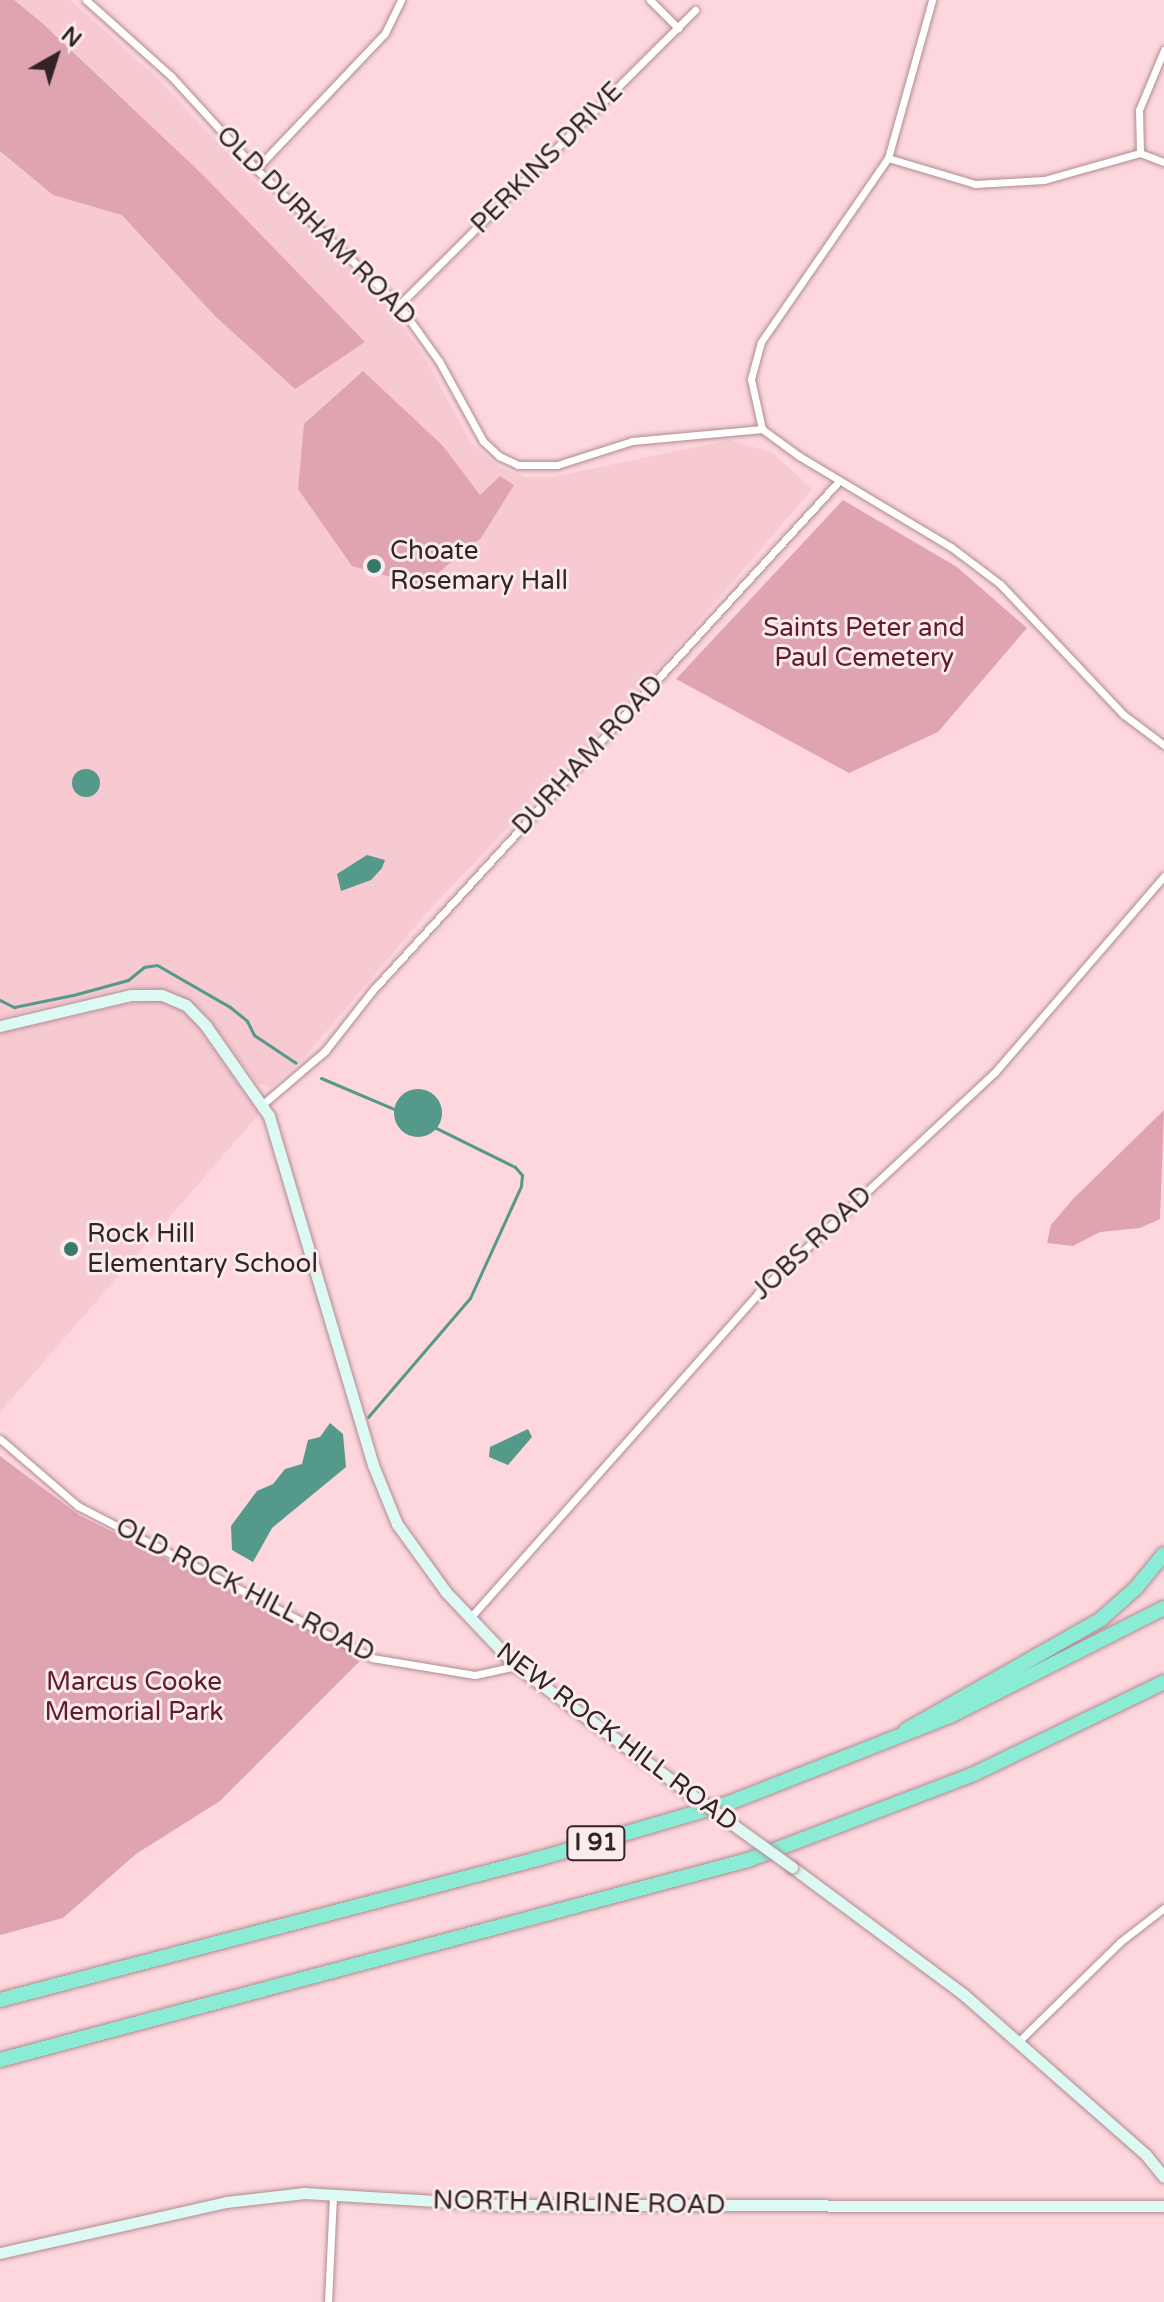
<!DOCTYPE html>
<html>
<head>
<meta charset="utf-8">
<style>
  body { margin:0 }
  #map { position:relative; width:1164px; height:2302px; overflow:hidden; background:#fdd7dd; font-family:"Varela Round",sans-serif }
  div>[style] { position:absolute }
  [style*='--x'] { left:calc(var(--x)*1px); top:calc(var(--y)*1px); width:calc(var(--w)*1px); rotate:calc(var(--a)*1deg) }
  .built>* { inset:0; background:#f7c9d1 }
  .green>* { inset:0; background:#dfa4af }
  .water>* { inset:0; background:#54998a }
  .round { border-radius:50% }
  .stream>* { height:3px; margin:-1.5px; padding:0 1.5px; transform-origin:1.5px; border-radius:1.5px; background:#54998a }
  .roads { filter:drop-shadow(0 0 2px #af8c92) drop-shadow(0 0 2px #af8c92) }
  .street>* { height:7px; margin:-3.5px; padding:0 3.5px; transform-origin:3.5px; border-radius:3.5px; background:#fff }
  .secondary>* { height:11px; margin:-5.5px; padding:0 5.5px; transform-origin:5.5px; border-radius:5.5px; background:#dcf9f3 }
  .highway>* { height:14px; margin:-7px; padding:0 7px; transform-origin:7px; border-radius:7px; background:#8becd6 }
  .bridges { filter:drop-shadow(0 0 2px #af8c92) drop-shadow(0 0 2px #af8c92) }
  .secondary-bridge>* { height:11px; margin:-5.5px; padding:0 5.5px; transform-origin:5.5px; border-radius:5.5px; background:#dcf9f3 }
  .dots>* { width:22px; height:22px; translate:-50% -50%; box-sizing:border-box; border:4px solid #fbebed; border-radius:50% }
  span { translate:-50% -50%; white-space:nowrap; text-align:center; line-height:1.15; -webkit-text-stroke:6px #fbebed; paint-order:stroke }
  .shield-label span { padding:2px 6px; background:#fbebed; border:2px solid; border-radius:6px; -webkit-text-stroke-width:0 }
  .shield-label { font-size:24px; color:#312426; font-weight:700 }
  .street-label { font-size:26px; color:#312426 }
  .poi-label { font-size:26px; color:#312426 }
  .left { translate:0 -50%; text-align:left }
  .park-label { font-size:26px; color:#611a2f }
  .north { position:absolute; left:16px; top:16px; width:80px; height:80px; -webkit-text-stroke:6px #fbebed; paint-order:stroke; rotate:39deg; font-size:22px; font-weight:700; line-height:32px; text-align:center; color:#312426 }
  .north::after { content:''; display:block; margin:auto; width:28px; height:36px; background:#312426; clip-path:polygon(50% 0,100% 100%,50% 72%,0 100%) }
</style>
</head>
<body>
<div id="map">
  <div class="built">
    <i style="clip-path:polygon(0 0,70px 0,153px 74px,253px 180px,388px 306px,425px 358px,471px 443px,499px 467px,525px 477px,552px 477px,730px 440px,773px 453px,812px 489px,653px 676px,431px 908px,302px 1060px,270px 1088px,257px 1083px,205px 1014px,158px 989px,126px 987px,0 1018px)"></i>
    <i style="clip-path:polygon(155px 998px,170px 1000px,189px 1013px,259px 1114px,0 1412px,0 1033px)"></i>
  </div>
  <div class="green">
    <i style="clip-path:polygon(0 0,14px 0,41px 22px,203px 175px,365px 342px,295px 389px,214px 315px,122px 215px,53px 195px,0 151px)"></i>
    <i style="clip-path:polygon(363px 371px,443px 446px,480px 495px,500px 476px,514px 485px,481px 538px,422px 586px,352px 566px,298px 489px,304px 424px)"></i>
    <i style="clip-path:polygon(843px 500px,957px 567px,1027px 628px,938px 732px,849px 773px,676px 679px)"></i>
    <i style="clip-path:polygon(1164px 1110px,1160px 1219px,1140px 1228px,1100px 1232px,1073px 1246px,1047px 1243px,1051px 1225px,1073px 1199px)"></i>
    <i style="clip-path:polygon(0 1456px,79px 1515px,363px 1658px,220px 1801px,136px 1854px,63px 1918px,0 1935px)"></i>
  </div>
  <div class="water">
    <i class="round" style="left:72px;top:769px;width:28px;height:28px"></i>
    <i style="clip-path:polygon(367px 855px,385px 860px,382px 868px,371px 880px,341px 891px,337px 874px)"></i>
    <i class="round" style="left:394px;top:1089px;width:48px;height:48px"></i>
    <i style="clip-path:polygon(330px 1423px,343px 1434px,346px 1467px,272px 1528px,253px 1562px,232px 1550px,231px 1526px,257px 1491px,273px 1484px,285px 1469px,302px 1464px,308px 1440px,320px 1437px)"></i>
    <i style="clip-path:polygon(528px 1429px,532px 1437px,508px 1465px,489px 1457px,490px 1447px)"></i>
  </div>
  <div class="stream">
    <i style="--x:0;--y:1000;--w:16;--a:27"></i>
    <i style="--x:14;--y:1007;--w:60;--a:-11.5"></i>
    <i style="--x:73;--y:995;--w:57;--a:-15.3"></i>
    <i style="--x:128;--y:980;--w:21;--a:-39"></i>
    <i style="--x:144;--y:967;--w:13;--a:-9"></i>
    <i style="--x:157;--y:965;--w:84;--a:29.9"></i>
    <i style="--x:230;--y:1007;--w:22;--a:39"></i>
    <i style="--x:247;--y:1021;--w:16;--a:63"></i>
    <i style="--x:254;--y:1035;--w:50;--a:33.7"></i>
    <i style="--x:321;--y:1078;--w:79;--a:23"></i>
    <i style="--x:368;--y:1417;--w:157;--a:-49.4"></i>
    <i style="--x:470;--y:1298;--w:123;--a:-65.5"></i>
    <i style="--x:521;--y:1186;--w:11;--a:-85"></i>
    <i style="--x:522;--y:1175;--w:11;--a:-131"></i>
    <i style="--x:515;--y:1167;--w:90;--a:-153.7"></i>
  </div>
  <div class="roads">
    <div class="street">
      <i style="--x:86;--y:0;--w:114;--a:41.8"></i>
      <i style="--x:171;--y:76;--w:126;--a:47.6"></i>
      <i style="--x:256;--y:169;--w:197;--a:43.6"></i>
      <i style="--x:399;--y:305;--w:69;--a:54.5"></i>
      <i style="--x:439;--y:361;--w:91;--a:61.2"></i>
      <i style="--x:483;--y:441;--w:22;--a:43"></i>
      <i style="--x:499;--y:456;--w:21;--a:25"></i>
      <i style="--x:518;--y:465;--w:39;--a:0"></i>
      <i style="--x:557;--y:465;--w:79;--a:-17.7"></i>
      <i style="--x:632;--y:441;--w:131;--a:-5.3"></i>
      <i style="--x:762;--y:429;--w:46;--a:36.1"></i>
      <i style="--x:799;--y:456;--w:177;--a:30.9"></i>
      <i style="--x:951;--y:547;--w:61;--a:37.1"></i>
      <i style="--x:1000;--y:584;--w:180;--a:46.6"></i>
      <i style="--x:1124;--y:715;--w:50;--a:36.9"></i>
      <i style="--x:650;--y:0;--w:40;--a:45"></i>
      <i style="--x:1164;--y:50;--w:65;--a:112.6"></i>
      <i style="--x:1139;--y:110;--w:43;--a:88.7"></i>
      <i style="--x:1140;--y:153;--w:26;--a:21"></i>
      <i style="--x:888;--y:158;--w:91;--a:16.6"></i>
      <i style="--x:975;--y:184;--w:69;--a:-3.3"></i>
      <i style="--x:1044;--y:180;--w:100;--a:-15.7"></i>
      <i style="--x:256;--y:169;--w:187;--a:-46.5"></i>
      <i style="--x:385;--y:33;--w:37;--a:-64"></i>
      <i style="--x:399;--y:305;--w:418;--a:-44.9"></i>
      <i style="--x:762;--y:429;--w:51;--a:-102.4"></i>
      <i style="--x:751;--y:379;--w:38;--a:-75"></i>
      <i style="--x:761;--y:342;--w:224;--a:-55.4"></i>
      <i style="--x:888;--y:158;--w:164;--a:-74.4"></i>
      <i style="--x:263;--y:1104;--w:82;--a:-40.5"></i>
      <i style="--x:325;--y:1051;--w:78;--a:-51.8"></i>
      <i style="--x:373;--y:990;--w:690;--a:-47.53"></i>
      <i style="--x:0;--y:1439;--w:103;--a:40.7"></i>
      <i style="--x:78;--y:1506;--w:331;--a:27.3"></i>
      <i style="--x:372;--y:1658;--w:104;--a:9.4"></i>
      <i style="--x:475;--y:1675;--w:42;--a:-12.4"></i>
      <i style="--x:469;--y:1619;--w:436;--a:-48.4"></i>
      <i style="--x:758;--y:1293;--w:324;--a:-43"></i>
      <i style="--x:995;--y:1072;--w:259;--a:-49.2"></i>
      <i style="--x:1018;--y:2042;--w:143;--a:-44.4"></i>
      <i style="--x:1120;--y:1942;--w:56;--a:-37.7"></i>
      <i style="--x:328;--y:2302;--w:108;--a:-87.3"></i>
    </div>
    <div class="secondary">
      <i style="--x:0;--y:1026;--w:135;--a:-13.3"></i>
      <i style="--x:131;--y:995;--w:31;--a:0"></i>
      <i style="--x:162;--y:995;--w:26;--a:23"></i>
      <i style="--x:186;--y:1005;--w:29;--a:46"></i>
      <i style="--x:206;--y:1026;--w:110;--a:55"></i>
      <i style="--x:269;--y:1116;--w:364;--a:73.4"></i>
      <i style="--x:373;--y:1465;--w:64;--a:67.9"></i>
      <i style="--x:397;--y:1524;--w:84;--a:54.2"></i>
      <i style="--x:446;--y:1592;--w:102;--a:46.6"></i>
      <i style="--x:516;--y:1666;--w:215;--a:36.3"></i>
      <i style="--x:792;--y:1867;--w:213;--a:36.6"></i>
      <i style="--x:963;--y:1994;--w:244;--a:41.3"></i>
      <i style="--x:1146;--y:2155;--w:28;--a:51"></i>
      <i style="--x:0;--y:2253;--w:232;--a:-12.7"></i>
      <i style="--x:226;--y:2202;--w:79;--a:-6.6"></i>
      <i style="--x:304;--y:2193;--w:198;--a:3.5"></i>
      <i style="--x:502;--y:2205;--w:662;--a:0.09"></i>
    </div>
    <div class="highway">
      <i style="--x:906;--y:1730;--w:224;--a:-29.6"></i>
      <i style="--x:1101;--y:1619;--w:47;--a:-41.5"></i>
      <i style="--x:1136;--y:1588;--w:44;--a:-50.5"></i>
      <i style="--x:0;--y:2000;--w:559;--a:-14.71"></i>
      <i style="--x:541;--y:1858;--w:196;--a:-16.3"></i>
      <i style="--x:729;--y:1803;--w:238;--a:-21.5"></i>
      <i style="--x:950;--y:1716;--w:240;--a:-26.8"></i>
      <i style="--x:0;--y:2060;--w:774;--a:-14.97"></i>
      <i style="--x:748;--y:1860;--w:242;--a:-20.8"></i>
      <i style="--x:974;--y:1774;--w:211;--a:-25.8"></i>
    </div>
  </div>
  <div class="bridges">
    <div class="secondary-bridge">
      <i style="--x:689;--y:1793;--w:127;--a:35.7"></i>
    </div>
  </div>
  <div class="dots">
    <i style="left:374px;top:566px;background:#377a6c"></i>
    <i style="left:71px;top:1249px;background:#377a6c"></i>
  </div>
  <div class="shield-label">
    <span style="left:596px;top:1843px">I 91</span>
  </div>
  <div class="street-label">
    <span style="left:547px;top:158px;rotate:-45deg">PERKINS DRIVE</span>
    <span style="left:316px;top:226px;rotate:45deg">OLD DURHAM ROAD</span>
    <span style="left:588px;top:755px;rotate:-47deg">DURHAM ROAD</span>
    <span style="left:812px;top:1243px;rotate:-43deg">JOBS ROAD</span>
    <span style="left:245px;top:1590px;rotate:27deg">OLD ROCK HILL ROAD</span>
    <span style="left:617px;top:1737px;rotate:37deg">NEW ROCK HILL ROAD</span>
    <span style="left:579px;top:2203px;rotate:1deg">NORTH AIRLINE ROAD</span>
  </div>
  <div class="poi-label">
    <span class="left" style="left:390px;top:566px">Choate<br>Rosemary Hall</span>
    <span class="left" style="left:87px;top:1249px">Rock Hill<br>Elementary School</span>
  </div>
  <div class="park-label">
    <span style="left:864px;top:643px">Saints Peter and<br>Paul Cemetery</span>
    <span style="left:134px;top:1697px">Marcus Cooke<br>Memorial Park</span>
  </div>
  <div class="north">N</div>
</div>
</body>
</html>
